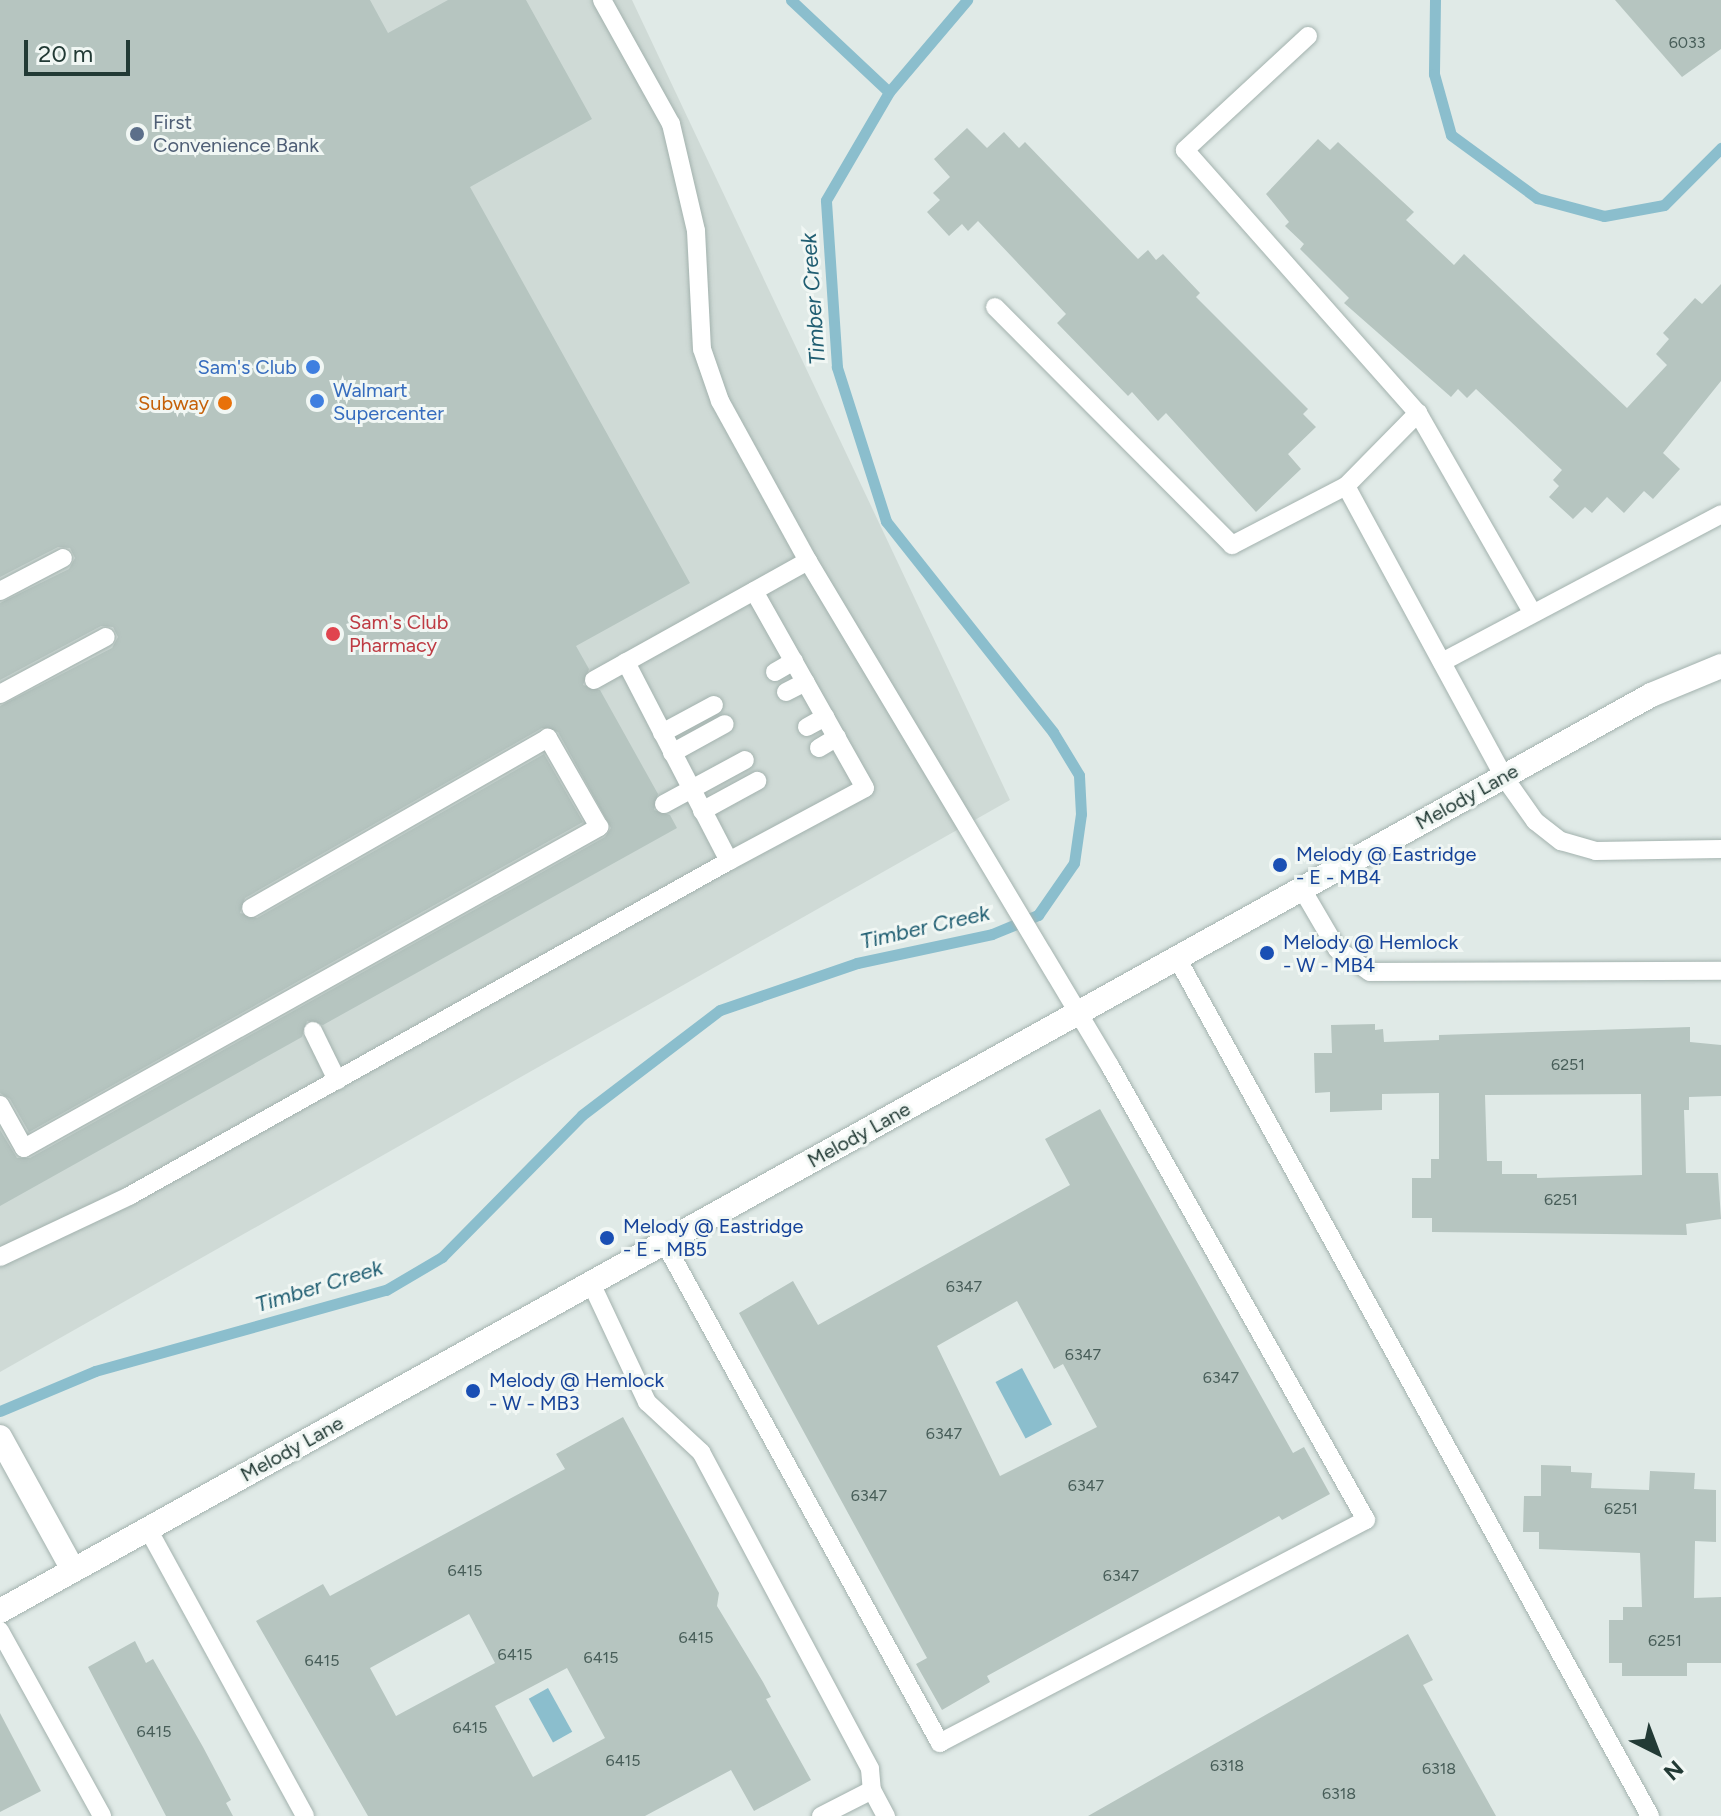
<!DOCTYPE html>
<html>
<head>
<meta charset="utf-8">
<style>
  body { margin:0 }
  #map { position:relative; width:1721px; height:1816px; overflow:hidden; background:#e0eae7; font-family:Figtree,sans-serif }
  div>[style] { position:absolute }
  [style*='--x'] { left:calc(var(--x)*1px); top:calc(var(--y)*1px); width:calc(var(--w)*1px); rotate:calc(var(--a)*1deg) }
  .built>* { inset:0; background:#cfdad6 }
  .water>* { inset:0; background:#8bbecd; transform-origin:0 0 }
  .stream>* { height:11px; margin:-5.5px; padding:0 5.5px; transform-origin:5.5px; border-radius:5.5px; background:#8bbecd }
  .building>* { inset:0; background:#b6c5c0 }
  .roads { filter:drop-shadow(0 0 2px #a3b2ae) drop-shadow(0 0 2px #a3b2ae) }
  .service>* { height:18px; margin:-9px; padding:0 9px; transform-origin:9px; border-radius:9px; background:#fff }
  .minor>* { height:24px; margin:-12px; padding:0 12px; transform-origin:12px; border-radius:12px; background:#fff }
  .tertiary>* { height:24px; margin:-12px; padding:0 12px; transform-origin:12px; border-radius:12px; background:#fff }
  .dots>* { width:22px; height:22px; translate:-50% -50%; box-sizing:border-box; border:4px solid #f1f7f4; border-radius:50% }
  span { translate:-50% -50%; white-space:nowrap; text-align:center; line-height:1.15; -webkit-text-stroke:6px #f1f7f4; paint-order:stroke }
  .number-label { font-size:16px; color:#475d58 }
  .number-label span { -webkit-text-stroke-width:0 }
  .service-label { font-size:20px; color:#4e5e75 }
  .left { translate:0 -50%; text-align:left }
  .shop-label { font-size:20px; color:#366cbe }
  .right { translate:-100% -50%; text-align:right }
  .food-label { font-size:20px; color:#c56008 }
  .health-label { font-size:20px; color:#be3a42 }
  .street-label { font-size:20px; color:#223a35 }
  .transit-label { font-size:20px; color:#164399 }
  .water-label { font-size:22px; color:#205e72; font-style:italic }
  .north { position:absolute; left:1617px; top:1712px; width:80px; height:80px; -webkit-text-stroke:6px #f1f7f4; paint-order:stroke; rotate:138deg; font-size:22px; font-weight:700; line-height:32px; text-align:center; color:#223a35 }
  .north::after { content:''; display:block; margin:auto; width:28px; height:36px; background:#223a35; clip-path:polygon(50% 0,100% 100%,50% 72%,0 100%) }
  .scale { position:absolute; left:24px; top:40px; width:106px; height:36px; box-sizing:border-box; border:4px solid #223a35; border-top:0; padding-left:10px; font-size:24px; line-height:28px; white-space:nowrap; color:#223a35; -webkit-text-stroke:6px #f1f7f4; paint-order:stroke }
</style>
</head>
<body>
<div id="map">
  <div class="built">
    <i style="clip-path:polygon(0 0,632px 0,1010px 800px,0 1372px)"></i>
  </div>
  <div class="water">
    <i style="left:1022px;top:1368px;width:64px;height:30px;rotate:62deg"></i>
    <i style="left:548px;top:1688px;width:50px;height:22px;rotate:61deg"></i>
  </div>
  <div class="stream">
    <i style="--x:791;--y:0;--w:134;--a:43.2"></i>
    <i style="--x:1435;--y:0;--w:74;--a:90.8"></i>
    <i style="--x:1434;--y:74;--w:63;--a:74.4"></i>
    <i style="--x:1451;--y:135;--w:107;--a:36.2"></i>
    <i style="--x:1537;--y:198;--w:69;--a:15"></i>
    <i style="--x:1604;--y:216;--w:61;--a:-10.4"></i>
    <i style="--x:1664;--y:205;--w:81;--a:-45"></i>
    <i style="--x:0;--y:1411;--w:103;--a:-22.8"></i>
    <i style="--x:95;--y:1371;--w:302;--a:-15.6"></i>
    <i style="--x:386;--y:1290;--w:65;--a:-30.5"></i>
    <i style="--x:442;--y:1257;--w:199;--a:-45.4"></i>
    <i style="--x:582;--y:1115;--w:173;--a:-37.3"></i>
    <i style="--x:720;--y:1010;--w:145;--a:-18.9"></i>
    <i style="--x:857;--y:963;--w:138;--a:-12.1"></i>
    <i style="--x:992;--y:934;--w:50;--a:-22.4"></i>
    <i style="--x:1038;--y:915;--w:63;--a:-55.3"></i>
    <i style="--x:1074;--y:863;--w:49;--a:-81.9"></i>
    <i style="--x:1081;--y:814;--w:39;--a:-93"></i>
    <i style="--x:1079;--y:775;--w:50;--a:-121.2"></i>
    <i style="--x:1053;--y:732;--w:269;--a:-128.4"></i>
    <i style="--x:886;--y:521;--w:162;--a:-107.7"></i>
    <i style="--x:837;--y:367;--w:167;--a:-93.8"></i>
    <i style="--x:826;--y:200;--w:125;--a:-59.7"></i>
    <i style="--x:889;--y:92;--w:121;--a:-49.7"></i>
  </div>
  <div class="building">
    <i style="clip-path:polygon(0 0,370px 0,388px 33px,448px 0,526px 0,592px 119px,470px 187px,690px 583px,576px 646px,589px 669px,583px 685px,600px 690px,658px 794px,654px 810px,670px 815px,677px 828px,323px 1025px,307px 1021px,302px 1037px,0 1206px,0 1130px,17px 1158px,30px 1158px,605px 837px,611px 828px,558px 732px,542px 728px,245px 898px,240px 913px,257px 918px,544px 754px,583px 822px,29px 1132px,10px 1099px,0 1093px,0 706px,112px 648px,118px 637px,113px 627px,101px 626px,0 680px,0 603px,69px 569px,75px 558px,70px 548px,58px 547px,0 577px)"></i>
    <i style="clip-path:polygon(1615px 0,1721px 0,1721px 49px,1682px 77px)"></i>
    <i style="clip-path:polygon(967px 128px,987px 148px,1004px 132px,1019px 148px,1025px 142px,1138px 259px,1148px 250px,1156px 260px,1163px 254px,1200px 293px,1196px 297px,1308px 409px,1303px 414px,1316px 427px,1288px 454px,1301px 469px,1256px 512px,1166px 413px,1158px 421px,1132px 392px,1128px 396px,1057px 323px,1066px 314px,978px 221px,968px 231px,962px 224px,949px 236px,927px 212px,940px 200px,933px 193px,950px 177px,934px 159px)"></i>
    <i style="clip-path:polygon(1318px 139px,1330px 150px,1338px 142px,1414px 212px,1406px 220px,1454px 265px,1464px 254px,1627px 408px,1667px 365px,1656px 354px,1669px 339px,1663px 333px,1695px 298px,1702px 304px,1721px 284px,1721px 381px,1663px 453px,1680px 469px,1653px 499px,1644px 491px,1624px 513px,1607px 497px,1592px 513px,1585px 507px,1573px 519px,1549px 497px,1559px 486px,1553px 480px,1562px 470px,1476px 389px,1467px 398px,1458px 389px,1451px 397px,1344px 303px,1349px 298px,1300px 249px,1304px 244px,1285px 226px,1289px 222px,1266px 194px)"></i>
    <i style="clip-path:polygon(evenodd,1375px 1024px,1375px 1030px,1383px 1029px,1384px 1042px,1439px 1040px,1439px 1035px,1690px 1027px,1690px 1042px,1721px 1045px,1721px 1096px,1689px 1097px,1689px 1110px,1684px 1110px,1686px 1173px,1718px 1173px,1721px 1219px,1686px 1224px,1687px 1235px,1432px 1232px,1432px 1218px,1412px 1218px,1412px 1178px,1431px 1178px,1431px 1159px,1439px 1159px,1439px 1093px,1382px 1094px,1382px 1110px,1330px 1112px,1330px 1092px,1315px 1093px,1314px 1053px,1332px 1053px,1331px 1025px,1375px 1024px,1641px 1094px,1642px 1175px,1537px 1178px,1537px 1174px,1502px 1174px,1502px 1161px,1487px 1161px,1485px 1095px,1641px 1094px)"></i>
    <i style="clip-path:polygon(evenodd,1100px 1109px,1293px 1453px,1304px 1447px,1330px 1494px,1282px 1520px,1279px 1516px,987px 1676px,990px 1682px,942px 1710px,916px 1664px,927px 1658px,739px 1313px,793px 1281px,818px 1325px,1070px 1185px,1045px 1139px,1100px 1109px,1017px 1301px,1054px 1369px,1063px 1364px,1097px 1427px,1000px 1476px,937px 1346px,1017px 1301px)"></i>
    <i style="clip-path:polygon(evenodd,623px 1417px,719px 1593px,717px 1606px,763px 1682px,771px 1697px,766px 1699px,811px 1780px,754px 1811px,731px 1770px,645px 1816px,368px 1816px,256px 1621px,323px 1584px,330px 1596px,565px 1469px,556px 1454px,623px 1417px,469px 1614px,495px 1663px,396px 1716px,370px 1668px,469px 1614px,623px 1417px,567px 1668px,605px 1738px,533px 1777px,495px 1706px,567px 1668px)"></i>
    <i style="clip-path:polygon(1541px 1465px,1571px 1466px,1571px 1472px,1592px 1473px,1591px 1488px,1649px 1490px,1650px 1471px,1695px 1473px,1694px 1489px,1716px 1490px,1716px 1542px,1695px 1541px,1694px 1598px,1721px 1597px,1721px 1663px,1687px 1663px,1687px 1676px,1622px 1676px,1622px 1663px,1609px 1663px,1609px 1620px,1623px 1620px,1623px 1607px,1642px 1607px,1640px 1553px,1539px 1549px,1539px 1532px,1523px 1532px,1524px 1496px,1541px 1496px)"></i>
    <i style="clip-path:polygon(1408px 1634px,1433px 1680px,1423px 1685px,1496px 1816px,1088px 1816px)"></i>
    <i style="clip-path:polygon(135px 1641px,146px 1663px,153px 1659px,203px 1747px,231px 1800px,226px 1803px,233px 1816px,166px 1816px,88px 1667px)"></i>
    <i style="clip-path:polygon(0 1713px,41px 1791px,0 1812px)"></i>
  </div>
  <div class="roads">
    <div class="service">
      <i style="--x:602;--y:0;--w:142;--a:60.9"></i>
      <i style="--x:671;--y:124;--w:110;--a:76.8"></i>
      <i style="--x:696;--y:231;--w:118;--a:87.1"></i>
      <i style="--x:702;--y:349;--w:55;--a:70.9"></i>
      <i style="--x:720;--y:401;--w:183;--a:61.2"></i>
      <i style="--x:808;--y:561;--w:588;--a:59.12"></i>
      <i style="--x:1110;--y:1066;--w:521;--a:60.58"></i>
      <i style="--x:1366;--y:1520;--w:481;--a:152.4"></i>
      <i style="--x:940;--y:1743;--w:572;--a:-118.85"></i>
      <i style="--x:1308;--y:36;--w:168;--a:137.2"></i>
      <i style="--x:1185;--y:150;--w:351;--a:48.5"></i>
      <i style="--x:1418;--y:413;--w:229;--a:60.2"></i>
      <i style="--x:995;--y:307;--w:336;--a:45.1"></i>
      <i style="--x:1232;--y:545;--w:128;--a:-27.4"></i>
      <i style="--x:1346;--y:486;--w:331;--a:61.5"></i>
      <i style="--x:1504;--y:777;--w:54;--a:54.8"></i>
      <i style="--x:1535;--y:821;--w:33;--a:38"></i>
      <i style="--x:1561;--y:841;--w:36;--a:16"></i>
      <i style="--x:1596;--y:851;--w:125;--a:-0.9"></i>
      <i style="--x:1346;--y:486;--w:103;--a:-45.4"></i>
      <i style="--x:0;--y:591;--w:71;--a:-27.6"></i>
      <i style="--x:1442;--y:662;--w:316;--a:-27.9"></i>
      <i style="--x:775;--y:672;--w:22;--a:-30"></i>
      <i style="--x:594;--y:680;--w:245;--a:-29.1"></i>
      <i style="--x:786;--y:692;--w:22;--a:-27"></i>
      <i style="--x:0;--y:694;--w:120;--a:-28.3"></i>
      <i style="--x:807;--y:727;--w:21;--a:-29"></i>
      <i style="--x:662;--y:733;--w:59;--a:-28.3"></i>
      <i style="--x:819;--y:748;--w:21;--a:-31"></i>
      <i style="--x:672;--y:753;--w:60;--a:-28.7"></i>
      <i style="--x:664;--y:804;--w:92;--a:-28.5"></i>
      <i style="--x:702;--y:811;--w:63;--a:-28.6"></i>
      <i style="--x:729;--y:861;--w:154;--a:-28.2"></i>
      <i style="--x:865;--y:788;--w:226;--a:-119.4"></i>
      <i style="--x:1302;--y:889;--w:69;--a:59.7"></i>
      <i style="--x:1337;--y:949;--w:40;--a:34.9"></i>
      <i style="--x:1370;--y:972;--w:351;--a:-0.2"></i>
      <i style="--x:1177;--y:958;--w:980;--a:61.13"></i>
      <i style="--x:313;--y:1031;--w:55;--a:63.9"></i>
      <i style="--x:0;--y:1105;--w:49;--a:60.8"></i>
      <i style="--x:24;--y:1148;--w:659;--a:-29.17"></i>
      <i style="--x:599;--y:827;--w:103;--a:-119.8"></i>
      <i style="--x:548;--y:738;--w:342;--a:150.2"></i>
      <i style="--x:0;--y:1257;--w:143;--a:-25.3"></i>
      <i style="--x:129;--y:1196;--w:687;--a:-29.18"></i>
      <i style="--x:729;--y:861;--w:224;--a:-117.4"></i>
      <i style="--x:591;--y:1283;--w:132;--a:64.8"></i>
      <i style="--x:647;--y:1402;--w:74;--a:42.8"></i>
      <i style="--x:701;--y:1452;--w:359;--a:61.9"></i>
      <i style="--x:870;--y:1769;--w:21;--a:85"></i>
      <i style="--x:872;--y:1790;--w:30;--a:62"></i>
      <i style="--x:148;--y:1529;--w:327;--a:61.3"></i>
      <i style="--x:0;--y:1631;--w:211;--a:61.1"></i>
      <i style="--x:821;--y:1816;--w:57;--a:-27"></i>
    </div>
    <div class="minor">
      <i style="--x:0;--y:1437;--w:152;--a:61.2"></i>
    </div>
    <div class="tertiary">
      <i style="--x:0;--y:1611;--w:1888;--a:-29.02"></i>
      <i style="--x:1651;--y:695;--w:76;--a:-22.5"></i>
    </div>
  </div>
  <div class="dots">
    <i style="left:137px;top:134px;background:#5c6f8a"></i>
    <i style="left:313px;top:367px;background:#3f7fe0"></i>
    <i style="left:317px;top:401px;background:#3f7fe0"></i>
    <i style="left:225px;top:403px;background:#e8710a"></i>
    <i style="left:333px;top:634px;background:#e0444e"></i>
    <i style="left:1280px;top:865px;background:#1a4fb4"></i>
    <i style="left:1267px;top:953px;background:#1a4fb4"></i>
    <i style="left:607px;top:1238px;background:#1a4fb4"></i>
    <i style="left:473px;top:1391px;background:#1a4fb4"></i>
  </div>
  <div class="number-label">
    <span style="left:1687px;top:43px">6033</span>
    <span style="left:1568px;top:1065px">6251</span>
    <span style="left:1561px;top:1200px">6251</span>
    <span style="left:964px;top:1287px">6347</span>
    <span style="left:1083px;top:1355px">6347</span>
    <span style="left:1221px;top:1378px">6347</span>
    <span style="left:944px;top:1434px">6347</span>
    <span style="left:1086px;top:1486px">6347</span>
    <span style="left:869px;top:1496px">6347</span>
    <span style="left:1621px;top:1509px">6251</span>
    <span style="left:465px;top:1571px">6415</span>
    <span style="left:1121px;top:1576px">6347</span>
    <span style="left:696px;top:1638px">6415</span>
    <span style="left:1665px;top:1641px">6251</span>
    <span style="left:515px;top:1655px">6415</span>
    <span style="left:601px;top:1658px">6415</span>
    <span style="left:322px;top:1661px">6415</span>
    <span style="left:470px;top:1728px">6415</span>
    <span style="left:154px;top:1732px">6415</span>
    <span style="left:623px;top:1761px">6415</span>
    <span style="left:1227px;top:1766px">6318</span>
    <span style="left:1439px;top:1769px">6318</span>
    <span style="left:1339px;top:1794px">6318</span>
  </div>
  <div class="service-label">
    <span class="left" style="left:153px;top:134px">First<br>Convenience Bank</span>
  </div>
  <div class="shop-label">
    <span class="right" style="left:297px;top:367px">Sam's Club</span>
    <span class="left" style="left:333px;top:402px">Walmart<br>Supercenter</span>
  </div>
  <div class="food-label">
    <span class="right" style="left:209px;top:403px">Subway</span>
  </div>
  <div class="health-label">
    <span class="left" style="left:349px;top:634px">Sam's Club<br>Pharmacy</span>
  </div>
  <div class="street-label">
    <span style="left:1467px;top:797px;rotate:-29deg">Melody Lane</span>
    <span style="left:859px;top:1135px;rotate:-29deg">Melody Lane</span>
    <span style="left:292px;top:1449px;rotate:-29deg">Melody Lane</span>
  </div>
  <div class="transit-label">
    <span class="left" style="left:1296px;top:866px">Melody @ Eastridge<br>- E - MB4</span>
    <span class="left" style="left:1283px;top:954px">Melody @ Hemlock<br>- W - MB4</span>
    <span class="left" style="left:623px;top:1238px">Melody @ Eastridge<br>- E - MB5</span>
    <span class="left" style="left:489px;top:1392px">Melody @ Hemlock<br>- W - MB3</span>
  </div>
  <div class="water-label">
    <span style="left:813px;top:299px;rotate:-94deg">Timber Creek</span>
    <span style="left:925px;top:927px;rotate:-13deg">Timber Creek</span>
    <span style="left:319px;top:1286px;rotate:-17deg">Timber Creek</span>
  </div>
  <div class="north">N</div>
  <div class="scale">20 m</div>
</div>
</body>
</html>
